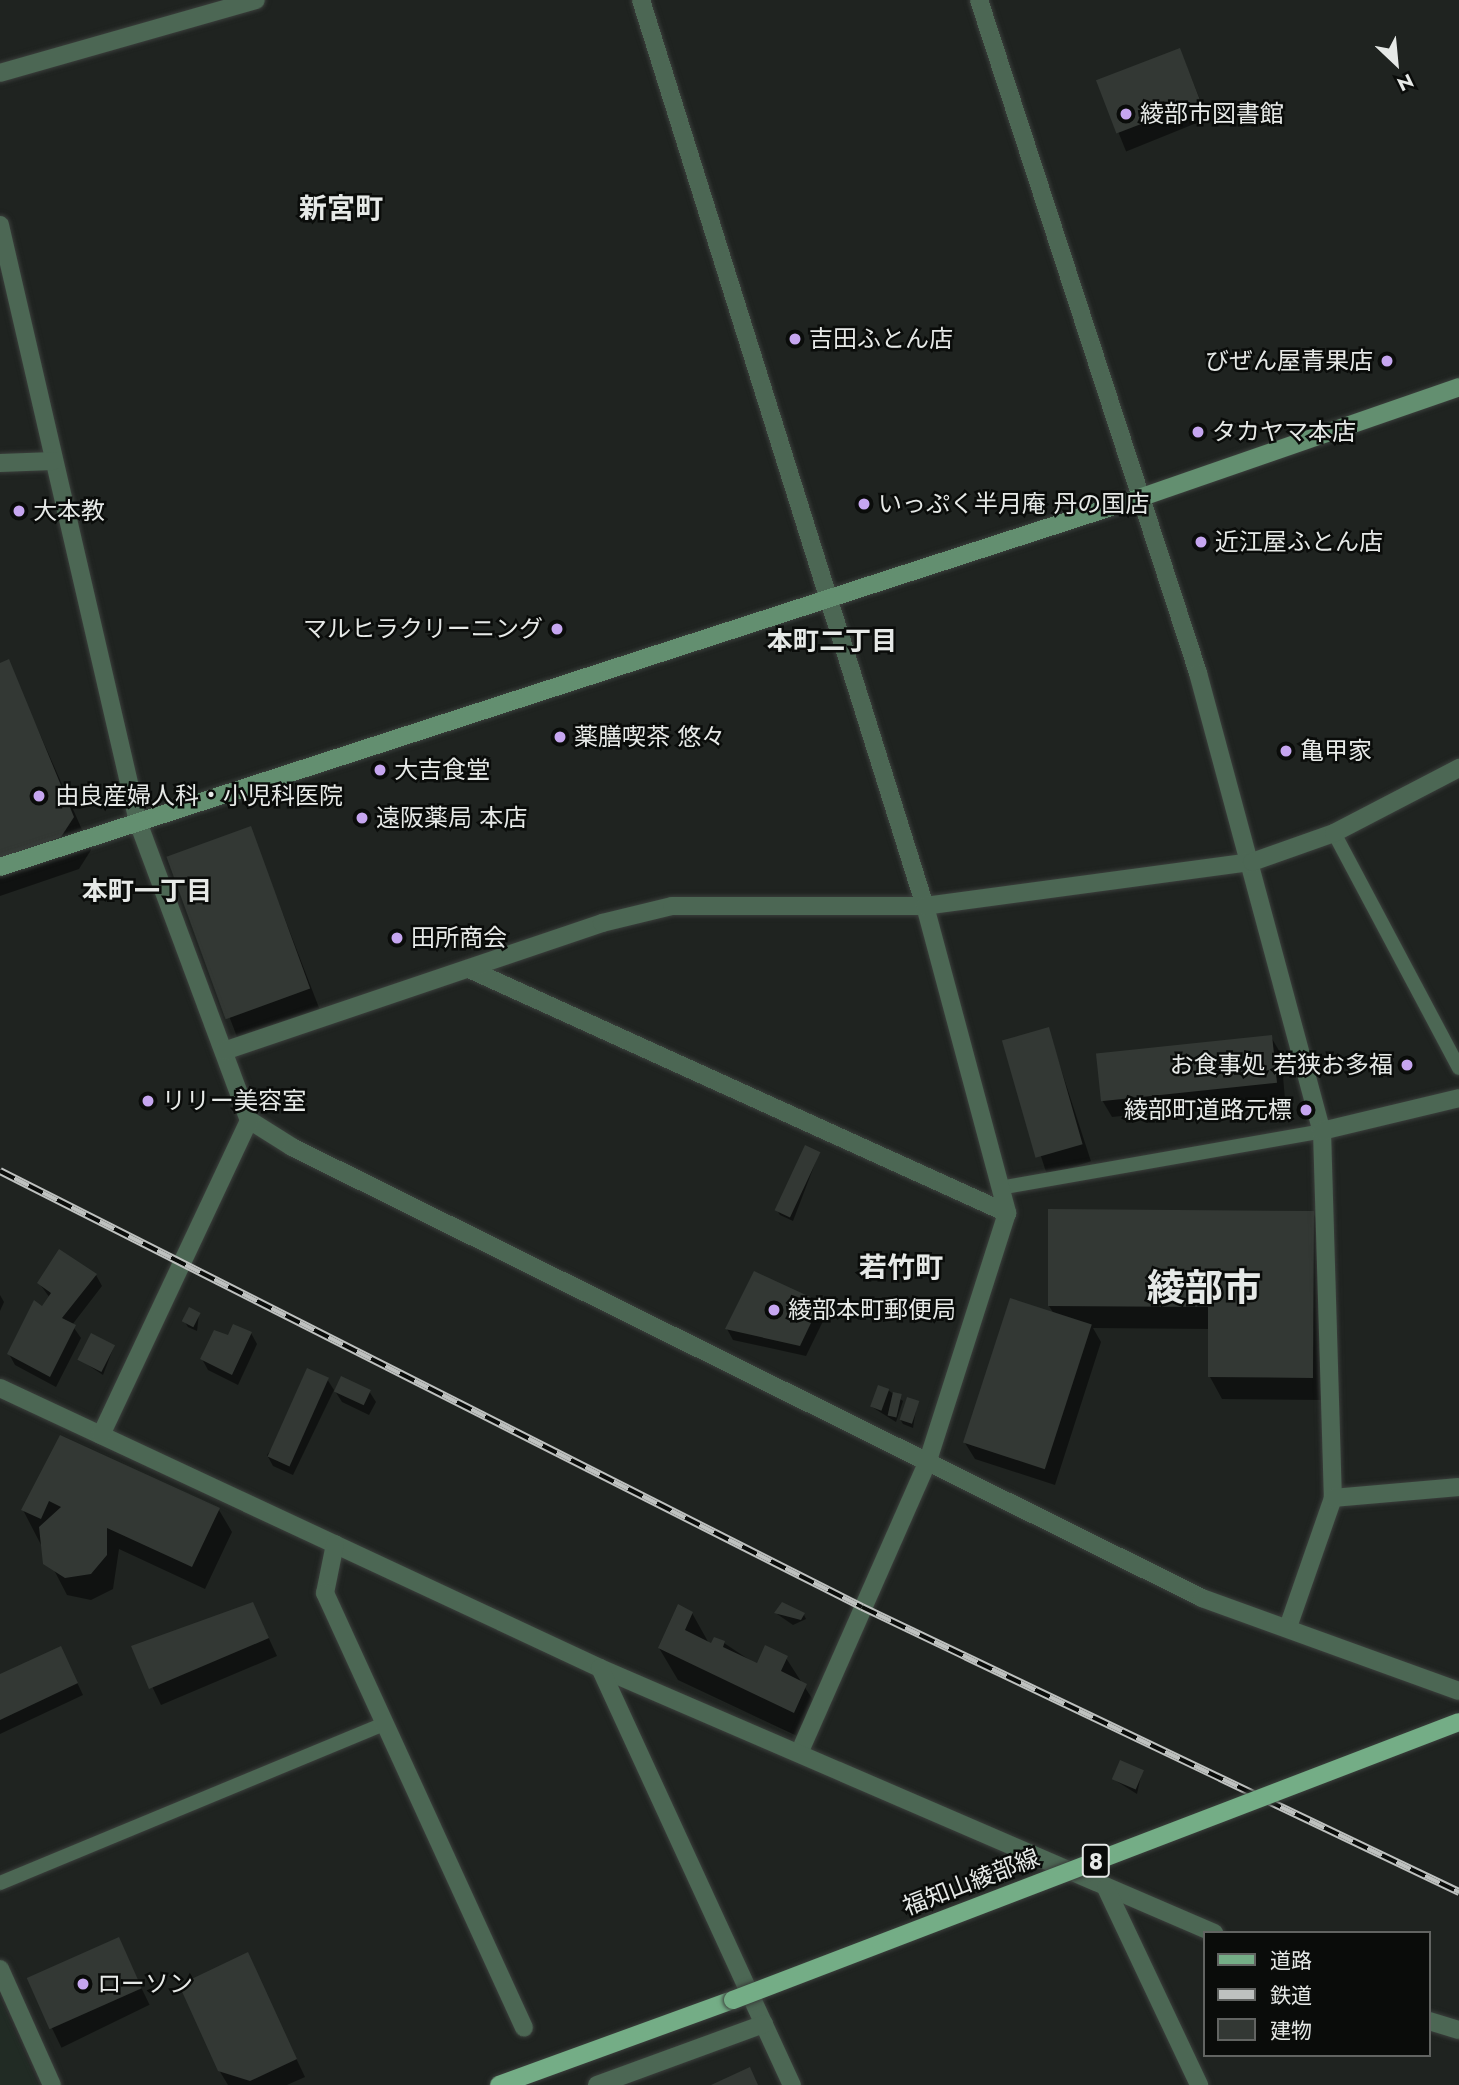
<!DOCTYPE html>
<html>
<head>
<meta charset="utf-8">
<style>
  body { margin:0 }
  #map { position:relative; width:1459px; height:2085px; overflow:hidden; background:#1f2320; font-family:Jost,"Noto Sans JP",sans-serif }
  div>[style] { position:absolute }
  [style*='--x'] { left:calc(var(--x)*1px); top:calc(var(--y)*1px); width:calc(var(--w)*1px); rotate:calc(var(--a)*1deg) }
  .built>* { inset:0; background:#212b24 }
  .shadow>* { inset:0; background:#0007; transform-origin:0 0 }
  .building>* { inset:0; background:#333834; transform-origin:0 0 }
  .roads { filter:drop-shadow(0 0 2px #3b3f3c) drop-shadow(0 0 2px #3b3f3c) }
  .lane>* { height:14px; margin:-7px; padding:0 7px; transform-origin:7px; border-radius:7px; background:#4c6754 }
  .street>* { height:18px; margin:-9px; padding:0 9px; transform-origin:9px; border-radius:9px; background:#4c6754 }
  .secondary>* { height:18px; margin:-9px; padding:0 9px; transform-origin:9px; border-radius:9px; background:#638f70 }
  .primary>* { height:18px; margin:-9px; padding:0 9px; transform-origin:9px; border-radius:9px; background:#74ad86 }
  .rail>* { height:8px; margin-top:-4px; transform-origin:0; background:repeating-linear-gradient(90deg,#0a0c0a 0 16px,#bec1bf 0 32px); box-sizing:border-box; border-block:2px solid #bec1bf }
  .bridges { filter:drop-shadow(0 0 2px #3b3f3c) drop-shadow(0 0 2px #3b3f3c) }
  .primary-bridge>* { height:18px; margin:-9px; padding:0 9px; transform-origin:9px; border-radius:9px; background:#74ad86 }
  .dots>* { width:19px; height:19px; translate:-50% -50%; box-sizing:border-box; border:4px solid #0a0c0a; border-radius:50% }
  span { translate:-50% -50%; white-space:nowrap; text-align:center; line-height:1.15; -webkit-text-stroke:5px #0a0c0a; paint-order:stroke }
  .shield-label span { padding:2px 5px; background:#0a0c0a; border:2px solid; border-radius:5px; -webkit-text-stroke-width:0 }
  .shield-label { font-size:23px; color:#e6e9e7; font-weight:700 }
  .poi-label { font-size:24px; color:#e6e9e7 }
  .left { translate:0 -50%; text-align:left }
  .right { translate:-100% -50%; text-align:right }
  .street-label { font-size:24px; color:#e6e9e7 }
  .neighbourhood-label { font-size:26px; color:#e6e9e7; font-weight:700 }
  .quarter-label { font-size:28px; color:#e6e9e7; font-weight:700 }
  .town-label { font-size:38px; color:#e6e9e7; font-weight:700 }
  .legend { position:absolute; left:1203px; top:1931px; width:228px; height:126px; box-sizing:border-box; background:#0a0c0a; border:2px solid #626462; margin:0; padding:9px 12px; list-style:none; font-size:21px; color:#e6e9e7 }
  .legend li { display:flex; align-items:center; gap:14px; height:35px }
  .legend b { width:35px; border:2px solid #626462 }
  .north { position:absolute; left:1361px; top:28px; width:70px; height:70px; -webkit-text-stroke:5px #0a0c0a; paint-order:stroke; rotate:154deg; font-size:19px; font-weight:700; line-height:28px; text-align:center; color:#e6e9e7 }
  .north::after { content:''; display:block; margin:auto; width:24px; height:32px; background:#e6e9e7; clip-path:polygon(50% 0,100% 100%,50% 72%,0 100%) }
</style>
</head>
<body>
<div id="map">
  <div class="built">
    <i style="clip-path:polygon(0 1999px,38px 2085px,0 2085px)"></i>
  </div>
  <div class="shadow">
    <i style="left:1180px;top:50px;width:74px;height:88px;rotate:68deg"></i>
    <i style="clip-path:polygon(8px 662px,91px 850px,79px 869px,0 896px,0 664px)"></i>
    <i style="left:250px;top:828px;width:197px;height:87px;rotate:69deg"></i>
    <i style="left:1048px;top:1029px;width:139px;height:46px;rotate:72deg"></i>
    <i style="clip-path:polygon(1271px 1037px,1281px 1054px,1285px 1099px,1112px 1117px,1102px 1100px)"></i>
    <i style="clip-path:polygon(819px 1153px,793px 1221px,780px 1215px,777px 1210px)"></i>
    <i style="clip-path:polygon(1313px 1213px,1326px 1235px,1325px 1400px,1222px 1399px,1210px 1377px,1210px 1329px,1093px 1328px,1101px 1342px,1055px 1485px,975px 1459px,965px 1443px,1054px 1314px,1049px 1306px)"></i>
    <i style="clip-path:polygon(96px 1275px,102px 1286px,72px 1325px,81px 1338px,56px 1387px,15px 1365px,9px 1354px,50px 1298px,39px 1283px)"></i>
    <i style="clip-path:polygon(0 1295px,4px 1302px,0 1311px)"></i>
    <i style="clip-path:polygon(820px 1303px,826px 1315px,806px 1356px,733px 1340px,727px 1329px)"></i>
    <i style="clip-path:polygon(199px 1314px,197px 1331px,188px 1327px,185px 1322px)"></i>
    <i style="clip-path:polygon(251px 1333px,257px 1344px,238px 1385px,208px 1370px,202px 1359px,229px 1337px)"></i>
    <i style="clip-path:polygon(114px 1346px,103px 1375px,79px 1359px)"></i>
    <i style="clip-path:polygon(327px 1379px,334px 1390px,293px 1475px,273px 1466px,267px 1455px)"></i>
    <i style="clip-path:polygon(888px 1390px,903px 1401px,896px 1422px,872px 1407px)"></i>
    <i style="clip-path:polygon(335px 1391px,369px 1391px,376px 1402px,369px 1415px,342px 1402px)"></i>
    <i style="clip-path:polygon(917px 1403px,913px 1428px,903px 1424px,900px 1419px)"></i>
    <i style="clip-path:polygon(61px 1437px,219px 1510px,232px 1532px,205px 1589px,119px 1549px,113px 1589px,91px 1600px,67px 1595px,23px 1510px)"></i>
    <i style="clip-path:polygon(253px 1604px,277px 1656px,161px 1705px,133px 1647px)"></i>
    <i style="clip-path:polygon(692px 1613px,711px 1647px,724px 1643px,757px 1665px,786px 1658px,824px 1717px,812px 1743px,678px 1680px,659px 1648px)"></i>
    <i style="clip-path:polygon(777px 1614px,804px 1615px,806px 1619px,793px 1625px)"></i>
    <i style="clip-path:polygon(66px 1659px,83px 1695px,0 1734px,0 1676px)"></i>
    <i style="clip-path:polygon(1142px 1771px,1137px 1794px,1113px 1779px)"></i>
    <i style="left:118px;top:1940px;width:72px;height:98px;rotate:64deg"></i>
    <i style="clip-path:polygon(247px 1955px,305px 2077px,287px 2085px,228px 2085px,219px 2070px)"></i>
  </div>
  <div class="building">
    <i style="left:1180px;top:48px;width:57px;height:90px;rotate:69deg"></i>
    <i style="clip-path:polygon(9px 659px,74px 817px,61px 837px,0 858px,0 663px)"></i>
    <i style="left:251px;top:826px;width:173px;height:90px;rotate:70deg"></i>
    <i style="left:1049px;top:1027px;width:122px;height:49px;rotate:74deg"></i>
    <i style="left:1272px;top:1035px;width:48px;height:177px;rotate:84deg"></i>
    <i style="left:805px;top:1145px;width:17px;height:72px;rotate:25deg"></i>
    <i style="clip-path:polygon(1048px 1209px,1314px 1211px,1313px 1378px,1208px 1377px,1208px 1307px,1048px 1306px)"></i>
    <i style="clip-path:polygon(59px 1249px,97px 1274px,62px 1318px,76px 1325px,50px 1377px,7px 1354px,34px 1300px,42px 1306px,51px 1293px,37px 1283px)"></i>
    <i style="clip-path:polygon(754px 1271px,821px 1302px,800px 1346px,725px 1329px)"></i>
    <i style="left:1010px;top:1298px;width:86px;height:152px;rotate:18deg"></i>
    <i style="left:189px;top:1307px;width:13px;height:16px;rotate:27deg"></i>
    <i style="clip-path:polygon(233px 1324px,252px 1332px,232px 1375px,200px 1359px,214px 1330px,228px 1335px)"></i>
    <i style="left:91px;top:1333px;width:27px;height:30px;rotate:27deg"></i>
    <i style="left:307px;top:1368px;width:24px;height:97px;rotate:24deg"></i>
    <i style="left:341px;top:1376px;width:33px;height:17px;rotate:25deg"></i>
    <i style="left:878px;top:1385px;width:12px;height:23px;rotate:20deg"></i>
    <i style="left:893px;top:1392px;width:9px;height:24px;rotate:13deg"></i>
    <i style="left:907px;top:1397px;width:13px;height:24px;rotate:18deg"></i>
    <i style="clip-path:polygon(60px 1435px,220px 1508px,192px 1567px,107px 1528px,107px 1555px,91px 1574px,65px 1578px,43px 1564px,39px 1527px,61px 1507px,49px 1501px,41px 1519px,21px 1510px)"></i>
    <i style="clip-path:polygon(253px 1602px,269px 1638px,149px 1689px,131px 1646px)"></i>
    <i style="clip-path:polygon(782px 1602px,805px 1613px,801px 1620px,774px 1613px)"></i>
    <i style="clip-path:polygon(678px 1604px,693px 1612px,685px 1630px,711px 1643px,714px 1637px,725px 1641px,723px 1647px,757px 1663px,765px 1645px,788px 1656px,781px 1671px,807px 1684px,794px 1713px,658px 1648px)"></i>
    <i style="clip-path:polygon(61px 1646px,78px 1683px,0 1720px,0 1674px)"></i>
    <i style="left:1120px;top:1760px;width:26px;height:21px;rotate:23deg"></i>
    <i style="left:119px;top:1937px;width:56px;height:101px;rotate:66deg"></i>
    <i style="clip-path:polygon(248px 1952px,297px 2059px,250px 2081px,218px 2071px,179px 1985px)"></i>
    <i style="clip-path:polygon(750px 2067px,758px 2085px,711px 2085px)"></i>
  </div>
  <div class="roads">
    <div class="lane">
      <i style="--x:1334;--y:833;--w:266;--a:62"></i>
      <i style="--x:1000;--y:1188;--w:327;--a:-10"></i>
      <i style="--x:0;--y:1883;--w:413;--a:-22.5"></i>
    </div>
    <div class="street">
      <i style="--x:641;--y:0;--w:949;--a:72.6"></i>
      <i style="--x:925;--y:906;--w:318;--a:75"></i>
      <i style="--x:1007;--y:1213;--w:262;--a:107.7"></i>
      <i style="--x:927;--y:1463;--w:317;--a:113.8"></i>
      <i style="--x:979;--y:0;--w:708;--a:71.97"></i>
      <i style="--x:1198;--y:673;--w:474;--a:74.9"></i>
      <i style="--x:1322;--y:1131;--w:367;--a:88.3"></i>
      <i style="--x:1333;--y:1498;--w:137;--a:109.2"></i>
      <i style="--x:0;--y:73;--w:266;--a:-15.9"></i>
      <i style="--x:0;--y:225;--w:613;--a:76.98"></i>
      <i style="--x:138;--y:822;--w:318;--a:69.6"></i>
      <i style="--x:249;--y:1120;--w:51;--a:32.1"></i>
      <i style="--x:292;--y:1147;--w:1016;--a:26.36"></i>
      <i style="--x:1202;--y:1598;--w:273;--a:19.9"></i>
      <i style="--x:0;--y:463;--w:53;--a:-2.2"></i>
      <i style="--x:469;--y:969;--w:591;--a:24.4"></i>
      <i style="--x:224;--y:1051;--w:399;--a:-18.7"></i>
      <i style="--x:602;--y:923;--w:72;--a:-13.7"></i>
      <i style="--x:672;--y:906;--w:253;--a:0"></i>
      <i style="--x:925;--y:906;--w:330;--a:-7.7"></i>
      <i style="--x:1252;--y:862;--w:87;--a:-19.5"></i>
      <i style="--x:1334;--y:833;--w:141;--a:-27.5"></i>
      <i style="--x:1322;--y:1131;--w:141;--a:-13.5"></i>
      <i style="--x:0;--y:1388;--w:662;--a:25.02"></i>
      <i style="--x:600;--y:1668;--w:669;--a:23.34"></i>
      <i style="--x:101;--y:1435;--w:348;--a:-64.8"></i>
      <i style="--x:1333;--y:1498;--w:126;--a:-5"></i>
      <i style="--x:335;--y:1544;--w:50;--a:101.5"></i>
      <i style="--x:325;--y:1593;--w:478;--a:65.4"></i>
      <i style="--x:600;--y:1668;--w:459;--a:65.3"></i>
      <i style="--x:1106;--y:1888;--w:218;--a:64.7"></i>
      <i style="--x:0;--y:1969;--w:127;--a:65.9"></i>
      <i style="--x:1429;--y:2021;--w:31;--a:17"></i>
      <i style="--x:597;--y:2085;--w:178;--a:-20.1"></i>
    </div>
    <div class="secondary">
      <i style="--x:0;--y:867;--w:1197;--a:-17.95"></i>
      <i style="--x:1139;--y:498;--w:339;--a:-19.1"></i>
    </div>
    <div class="primary">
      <i style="--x:499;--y:2085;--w:249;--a:-20"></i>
    </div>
  </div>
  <div class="rail">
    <i style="--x:0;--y:1171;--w:966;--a:26.83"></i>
    <i style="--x:862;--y:1607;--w:662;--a:25.52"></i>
  </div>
  <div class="bridges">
    <div class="primary-bridge">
      <i style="--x:733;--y:2000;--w:777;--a:-20.95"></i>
    </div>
  </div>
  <div class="dots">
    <i style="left:1126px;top:114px;background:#c6a6f0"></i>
    <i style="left:795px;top:339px;background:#c6a6f0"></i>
    <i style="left:1387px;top:361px;background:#c6a6f0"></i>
    <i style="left:1198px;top:432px;background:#c6a6f0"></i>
    <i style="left:864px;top:504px;background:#c6a6f0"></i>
    <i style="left:19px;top:511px;background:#c6a6f0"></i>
    <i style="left:1201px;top:542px;background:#c6a6f0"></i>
    <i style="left:557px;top:629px;background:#c6a6f0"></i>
    <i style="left:560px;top:737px;background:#c6a6f0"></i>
    <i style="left:1286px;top:751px;background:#c6a6f0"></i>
    <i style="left:380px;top:770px;background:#c6a6f0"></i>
    <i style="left:39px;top:796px;background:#c6a6f0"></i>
    <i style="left:362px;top:818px;background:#c6a6f0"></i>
    <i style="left:397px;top:938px;background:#c6a6f0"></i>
    <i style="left:1407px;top:1065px;background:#c6a6f0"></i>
    <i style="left:148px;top:1101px;background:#c6a6f0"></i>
    <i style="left:1306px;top:1110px;background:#c6a6f0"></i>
    <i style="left:774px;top:1310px;background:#c6a6f0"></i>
    <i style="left:83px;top:1984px;background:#c6a6f0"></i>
  </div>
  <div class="shield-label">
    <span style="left:1096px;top:1861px">8</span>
  </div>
  <div class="poi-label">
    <span class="left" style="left:1140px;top:114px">綾部市図書館</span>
    <span class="left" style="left:809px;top:339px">吉田ふとん店</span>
    <span class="right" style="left:1373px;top:361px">びぜん屋青果店</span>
    <span class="left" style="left:1212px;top:432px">タカヤマ本店</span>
    <span class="left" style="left:878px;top:504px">いっぷく半月庵 丹の国店</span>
    <span class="left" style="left:33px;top:511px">大本教</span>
    <span class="left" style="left:1215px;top:542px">近江屋ふとん店</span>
    <span class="right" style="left:543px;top:629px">マルヒラクリーニング</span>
    <span class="left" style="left:574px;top:737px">薬膳喫茶 悠々</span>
    <span class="left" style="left:1300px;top:751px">亀甲家</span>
    <span class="left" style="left:394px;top:770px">大吉食堂</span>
    <span class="left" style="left:55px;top:796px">由良産婦人科・小児科医院</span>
    <span class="left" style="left:376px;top:818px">遠阪薬局 本店</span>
    <span class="left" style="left:411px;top:938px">田所商会</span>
    <span class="right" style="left:1393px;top:1065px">お食事処 若狭お多福</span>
    <span class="left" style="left:162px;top:1101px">リリー美容室</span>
    <span class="right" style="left:1292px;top:1110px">綾部町道路元標</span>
    <span class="left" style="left:788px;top:1310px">綾部本町郵便局</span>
    <span class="left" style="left:97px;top:1984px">ローソン</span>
  </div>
  <div class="street-label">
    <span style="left:971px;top:1882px;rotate:-21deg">福知山綾部線</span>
  </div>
  <div class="neighbourhood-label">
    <span style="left:832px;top:642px">本町二丁目</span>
    <span style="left:147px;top:892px">本町一丁目</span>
  </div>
  <div class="quarter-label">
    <span style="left:341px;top:209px">新宮町</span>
    <span style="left:901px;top:1268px">若竹町</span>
  </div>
  <div class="town-label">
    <span style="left:1204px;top:1288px">綾部市</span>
  </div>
  <ul class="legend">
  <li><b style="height:9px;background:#74ad86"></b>道路</li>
  <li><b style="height:9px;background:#bec1bf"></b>鉄道</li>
  <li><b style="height:19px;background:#333834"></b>建物</li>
  </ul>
  <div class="north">N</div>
</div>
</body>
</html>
